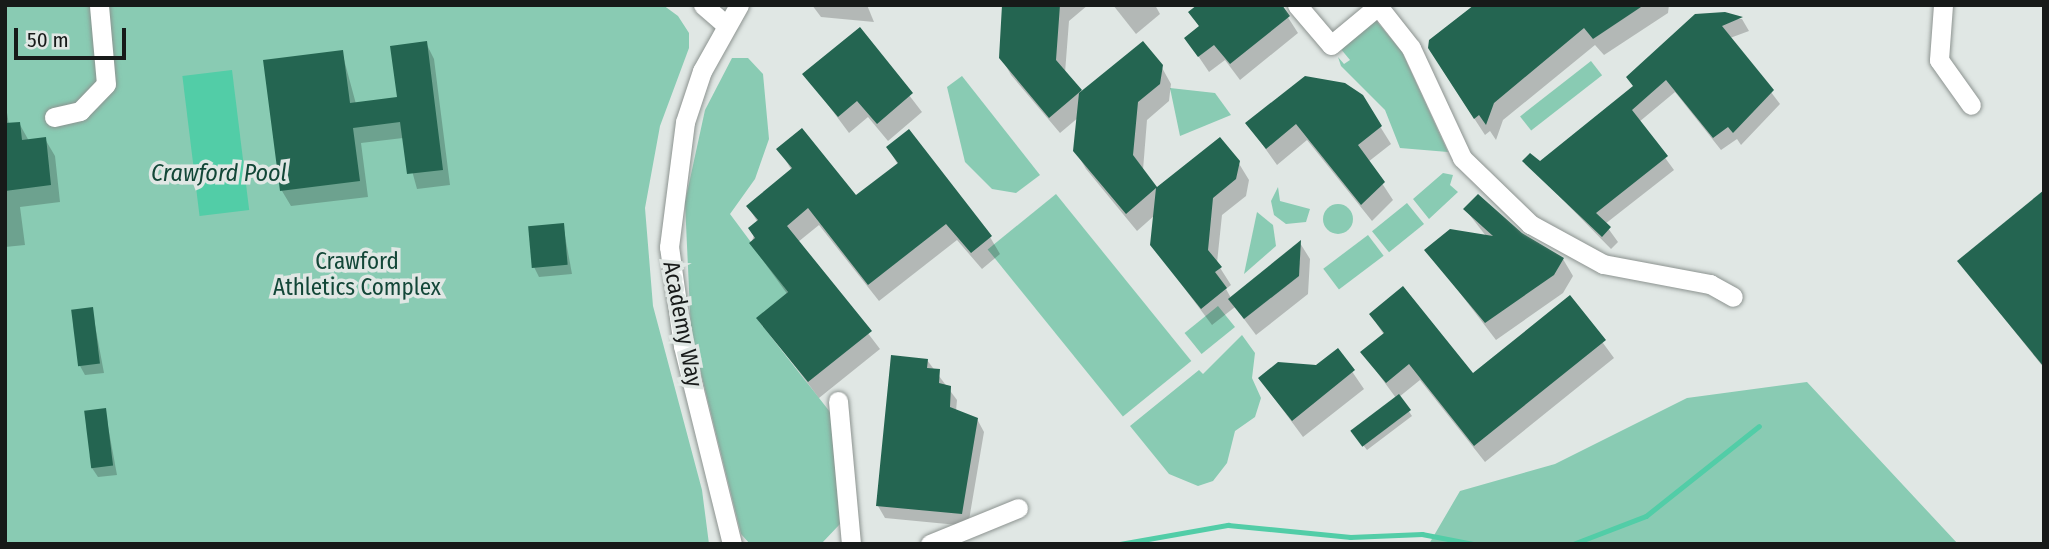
<!DOCTYPE html>
<html>
<head>
<meta charset="utf-8">
<style>
  body { margin:0 }
  #map { position:relative; width:2049px; height:549px; overflow:hidden; background:#e0e7e4; font-family:"Fira Sans Condensed",sans-serif }
  div>[style] { position:absolute }
  [style*='--x'] { left:calc(var(--x)*1px); top:calc(var(--y)*1px); width:calc(var(--w)*1px); rotate:calc(var(--a)*1deg) }
  .green>* { inset:0; background:#89cbb3; transform-origin:0 0 }
  .round { border-radius:50% }
  .water>* { inset:0; background:#52cda7; transform-origin:0 0 }
  .shadow>* { inset:0; background:#0003 }
  .stream>* { height:4.5px; margin:-2.25px; padding:0 2.25px; transform-origin:2.25px; border-radius:2.25px; background:#52cda7 }
  .building>* { inset:0; background:#246551; transform-origin:0 0 }
  .roads { filter:drop-shadow(0 0 2px #8c9390) drop-shadow(0 0 2px #8c9390) }
  .minor>* { height:19px; margin:-9.5px; padding:0 9.5px; transform-origin:9.5px; border-radius:9.5px; background:#fff }
  span { translate:-50% -50%; white-space:nowrap; text-align:center; line-height:1.15; -webkit-text-stroke:7px #e0e7e4; paint-order:stroke }
  .park-label { font-size:23px; color:#134738 }
  .street-label { font-size:23px; color:#171a19 }
  .water-label { font-size:24px; color:#124737; font-style:italic }
  .frame { position:absolute; inset:0; border:7px solid #171a19; pointer-events:none }
  .scale { position:absolute; left:14px; top:28px; width:112px; height:32px; box-sizing:border-box; border:4px solid #171a19; border-top:0; padding-left:9px; font-size:21px; line-height:24px; white-space:nowrap; color:#171a19; -webkit-text-stroke:5px #e0e7e4; paint-order:stroke }
</style>
</head>
<body>
<div id="map">
  <div class="green">
    <i style="clip-path:polygon(5px 5px,663px 5px,678px 16px,689px 33px,689px 48px,660px 126px,645px 208px,653px 306px,702px 490px,709px 544px,5px 544px)"></i>
    <i style="clip-path:polygon(1374px 18px,1402px 52px,1448px 152px,1400px 148px,1385px 110px,1341px 66px,1338px 57px,1344px 64px,1350px 60px,1340px 48px)"></i>
    <i style="clip-path:polygon(732px 58px,748px 58px,763px 74px,769px 139px,755px 179px,730px 214px,788px 292px,757px 319px,830px 412px,840px 524px,822px 543px,750px 544px,741px 534px,691px 333px,685px 202px,705px 110px)"></i>
    <i style="left:1591px;top:61px;width:18px;height:90px;rotate:52deg"></i>
    <i style="clip-path:polygon(962px 76px,1040px 175px,1016px 193px,992px 189px,965px 162px,947px 87px)"></i>
    <i style="clip-path:polygon(1170px 88px,1215px 93px,1231px 115px,1180px 136px)"></i>
    <i style="clip-path:polygon(1443px 173px,1453px 175px,1450px 185px,1458px 192px,1429px 219px,1413px 199px)"></i>
    <i style="clip-path:polygon(1278px 187px,1280px 201px,1310px 209px,1306px 222px,1286px 224px,1274px 215px,1271px 201px)"></i>
    <i style="left:1056px;top:194px;width:215px;height:88px;rotate:51deg"></i>
    <i style="left:1407px;top:203px;width:27px;height:45px;rotate:51deg"></i>
    <i class="round" style="left:1323px;top:204px;width:30px;height:30px"></i>
    <i style="clip-path:polygon(1257px 212px,1273px 225px,1276px 246px,1244px 274px)"></i>
    <i style="left:1368px;top:235px;width:26px;height:56px;rotate:53deg"></i>
    <i style="left:1218px;top:306px;width:27px;height:43px;rotate:51deg"></i>
    <i style="clip-path:polygon(1242px 335px,1255px 353px,1252px 378px,1261px 398px,1255px 417px,1235px 431px,1227px 463px,1213px 481px,1198px 486px,1169px 474px,1130px 426px,1199px 370px,1203px 374px)"></i>
    <i style="clip-path:polygon(1807px 382px,1958px 544px,1429px 544px,1460px 491px,1555px 464px,1687px 398px)"></i>
  </div>
  <div class="water">
    <i style="left:232px;top:70px;width:141px;height:50px;rotate:83deg"></i>
  </div>
  <div class="shadow">
    <i style="clip-path:polygon(812px 5px,867px 5px,874px 22px,821px 17px)"></i>
    <i style="clip-path:polygon(1004px 5px,1088px 5px,1069px 21px,1065px 73px,1082px 93px,1161px 66px,1171px 84px,1169px 101px,1147px 120px,1143px 170px,1157px 189px,1238px 162px,1249px 180px,1246px 196px,1222px 215px,1217px 263px,1231px 285px,1226px 289px,1231px 298px,1300px 243px,1310px 259px,1308px 294px,1256px 335px,1235px 307px,1212px 325px,1152px 245px,1155px 215px,1137px 231px,1086px 169px,1075px 150px,1079px 117px,1060px 133px,1011px 75px,1001px 57px)"></i>
    <i style="clip-path:polygon(1113px 5px,1155px 5px,1160px 14px,1136px 34px)"></i>
    <i style="clip-path:polygon(1280px 5px,1298px 33px,1240px 80px,1225px 60px,1209px 72px,1186px 38px,1200px 28px,1191px 12px)"></i>
    <i style="clip-path:polygon(1474px 5px,1669px 5px,1668px 13px,1604px 55px,1595px 45px,1503px 120px,1496px 140px,1490px 131px,1485px 135px,1440px 66px)"></i>
    <i style="clip-path:polygon(1695px 16px,1742px 19px,1749px 31px,1730px 38px,1780px 104px,1741px 145px,1737px 139px,1721px 150px,1675px 92px,1639px 122px,1674px 170px,1605px 224px,1618px 242px,1611px 249px,1525px 161px,1540px 163px,1634px 87px)"></i>
    <i style="clip-path:polygon(859px 30px,922px 112px,888px 141px,868px 117px,849px 133px,805px 74px)"></i>
    <i style="clip-path:polygon(426px 43px,434px 59px,450px 185px,417px 189px,403px 138px,361px 143px,368px 197px,291px 206px,282px 191px,265px 61px,342px 52px,356px 104px,399px 99px)"></i>
    <i style="clip-path:polygon(1361px 96px,1391px 144px,1368px 162px,1393px 200px,1372px 221px,1307px 140px,1277px 165px,1247px 123px)"></i>
    <i style="clip-path:polygon(5px 100px,9px 125px,19px 123px,29px 141px,45px 139px,55px 156px,60px 202px,20px 207px,25px 245px,5px 247px)"></i>
    <i style="clip-path:polygon(888px 147px,990px 237px,1000px 254px,982px 269px,957px 240px,879px 301px,819px 225px,798px 242px,880px 349px,819px 398px,759px 319px,788px 295px,751px 244px,758px 223px,748px 206px,792px 171px,779px 149px,856px 198px,898px 165px)"></i>
    <i style="clip-path:polygon(2044px 192px,2044px 368px,1959px 262px)"></i>
    <i style="clip-path:polygon(1465px 209px,1563px 259px,1573px 276px,1563px 293px,1496px 340px,1427px 250px,1486px 236px)"></i>
    <i style="clip-path:polygon(563px 225px,572px 274px,539px 277px,534px 267px)"></i>
    <i style="clip-path:polygon(1570px 298px,1614px 358px,1485px 462px,1420px 380px,1399px 397px,1412px 416px,1367px 450px,1356px 436px,1396px 398px,1363px 353px,1384px 335px,1371px 315px,1473px 375px)"></i>
    <i style="clip-path:polygon(92px 309px,104px 373px,85px 375px,80px 366px)"></i>
    <i style="clip-path:polygon(1338px 351px,1364px 389px,1303px 437px,1260px 379px,1317px 367px)"></i>
    <i style="clip-path:polygon(927px 360px,957px 400px,956px 411px,977px 419px,984px 432px,968px 526px,885px 518px,878px 506px)"></i>
    <i style="clip-path:polygon(105px 410px,117px 475px,98px 477px,92px 468px)"></i>
  </div>
  <div class="stream">
    <i style="--x:1120;--y:544;--w:110;--a:-10"></i>
    <i style="--x:1228;--y:525;--w:123;--a:5.6"></i>
    <i style="--x:1350;--y:537;--w:72;--a:-2.4"></i>
    <i style="--x:1422;--y:534;--w:53;--a:10.9"></i>
    <i style="--x:1573;--y:544;--w:78;--a:-21"></i>
    <i style="--x:1646;--y:516;--w:144;--a:-38.5"></i>
  </div>
  <div class="building">
    <i style="clip-path:polygon(1002px 5px,1060px 5px,1056px 60px,1082px 90px,1049px 118px,999px 58px)"></i>
    <i style="clip-path:polygon(1197px 5px,1282px 5px,1290px 16px,1230px 64px,1214px 45px,1198px 57px,1184px 38px,1199px 26px,1188px 12px)"></i>
    <i style="clip-path:polygon(1474px 5px,1644px 5px,1593px 39px,1584px 28px,1494px 103px,1486px 125px,1479px 115px,1474px 119px,1428px 48px,1429px 40px)"></i>
    <i style="clip-path:polygon(1725px 12px,1743px 17px,1722px 26px,1774px 90px,1733px 133px,1728px 127px,1713px 138px,1666px 80px,1632px 110px,1668px 156px,1596px 213px,1611px 227px,1602px 237px,1522px 161px,1530px 153px,1540px 161px,1633px 86px,1626px 77px,1695px 14px)"></i>
    <i style="clip-path:polygon(860px 27px,913px 93px,877px 124px,857px 101px,838px 117px,802px 74px)"></i>
    <i style="clip-path:polygon(427px 41px,443px 170px,407px 174px,400px 122px,353px 128px,360px 181px,280px 191px,263px 60px,343px 50px,350px 103px,397px 97px,390px 46px)"></i>
    <i style="clip-path:polygon(1143px 41px,1163px 65px,1160px 84px,1138px 102px,1133px 155px,1157px 187px,1220px 137px,1240px 161px,1236px 179px,1213px 198px,1208px 250px,1222px 267px,1215px 272px,1227px 288px,1201px 309px,1150px 245px,1156px 188px,1126px 214px,1073px 151px,1079px 93px)"></i>
    <i style="clip-path:polygon(1305px 76px,1345px 83px,1363px 95px,1382px 126px,1358px 145px,1385px 182px,1361px 205px,1296px 124px,1266px 149px,1245px 123px)"></i>
    <i style="clip-path:polygon(20px 122px,22px 140px,46px 137px,51px 185px,5px 191px,5px 123px)"></i>
    <i style="clip-path:polygon(802px 128px,856px 195px,898px 163px,886px 147px,909px 129px,992px 236px,971px 253px,946px 224px,868px 285px,808px 208px,787px 226px,872px 331px,808px 382px,756px 318px,788px 292px,749px 243px,755px 238px,748px 228px,758px 220px,746px 206px,792px 168px,776px 149px)"></i>
    <i style="clip-path:polygon(2044px 190px,2044px 367px,1957px 261px)"></i>
    <i style="clip-path:polygon(1478px 194px,1522px 233px,1564px 258px,1554px 275px,1485px 323px,1424px 250px,1450px 229px,1493px 236px,1463px 209px)"></i>
    <i style="left:564px;top:223px;width:42px;height:36px;rotate:85deg"></i>
    <i style="clip-path:polygon(1301px 240px,1299px 276px,1244px 319px,1228px 299px)"></i>
    <i style="clip-path:polygon(1403px 286px,1473px 373px,1570px 295px,1606px 340px,1474px 446px,1409px 364px,1386px 383px,1360px 352px,1384px 333px,1369px 314px)"></i>
    <i style="left:93px;top:307px;width:57px;height:22px;rotate:83deg"></i>
    <i style="clip-path:polygon(1338px 348px,1355px 370px,1292px 421px,1258px 378px,1278px 362px,1316px 365px)"></i>
    <i style="clip-path:polygon(891px 355px,928px 359px,927px 368px,940px 369px,939px 383px,951px 386px,950px 407px,978px 418px,962px 514px,876px 506px)"></i>
    <i style="left:1399px;top:394px;width:20px;height:61px;rotate:53deg"></i>
    <i style="left:106px;top:408px;width:58px;height:22px;rotate:83deg"></i>
  </div>
  <div class="roads">
    <div class="minor">
      <i style="--x:703;--y:5;--w:30;--a:41"></i>
      <i style="--x:1297;--y:5;--w:52;--a:49.6"></i>
      <i style="--x:1331;--y:45;--w:61;--a:-39.7"></i>
      <i style="--x:1378;--y:6;--w:53;--a:51.8"></i>
      <i style="--x:1411;--y:48;--w:121;--a:65.1"></i>
      <i style="--x:1462;--y:158;--w:95;--a:44.1"></i>
      <i style="--x:1530;--y:224;--w:83;--a:28.7"></i>
      <i style="--x:1603;--y:264;--w:109;--a:10.6"></i>
      <i style="--x:1710;--y:284;--w:26;--a:29"></i>
      <i style="--x:1943;--y:5;--w:55;--a:94.2"></i>
      <i style="--x:1939;--y:60;--w:55;--a:54.6"></i>
      <i style="--x:54;--y:117;--w:27;--a:-13"></i>
      <i style="--x:80;--y:111;--w:37;--a:-46"></i>
      <i style="--x:106;--y:84;--w:79;--a:-95.1"></i>
      <i style="--x:838;--y:401;--w:144;--a:84.8"></i>
      <i style="--x:732;--y:544;--w:204;--a:-103.9"></i>
      <i style="--x:683;--y:346;--w:100;--a:-98"></i>
      <i style="--x:669;--y:247;--w:126;--a:-82.7"></i>
      <i style="--x:685;--y:122;--w:54;--a:-71.6"></i>
      <i style="--x:702;--y:71;--w:76;--a:-60.7"></i>
      <i style="--x:930;--y:544;--w:95;--a:-22.2"></i>
    </div>
  </div>
  <div class="park-label">
    <span style="left:357px;top:274px">Crawford<br>Athletics Complex</span>
  </div>
  <div class="street-label">
    <span style="left:683px;top:324px;rotate:79deg">Academy Way</span>
  </div>
  <div class="water-label">
    <span style="left:219px;top:174px">Crawford Pool</span>
  </div>
  <div class="frame"></div>
  <div class="scale">50 m</div>
</div>
</body>
</html>
